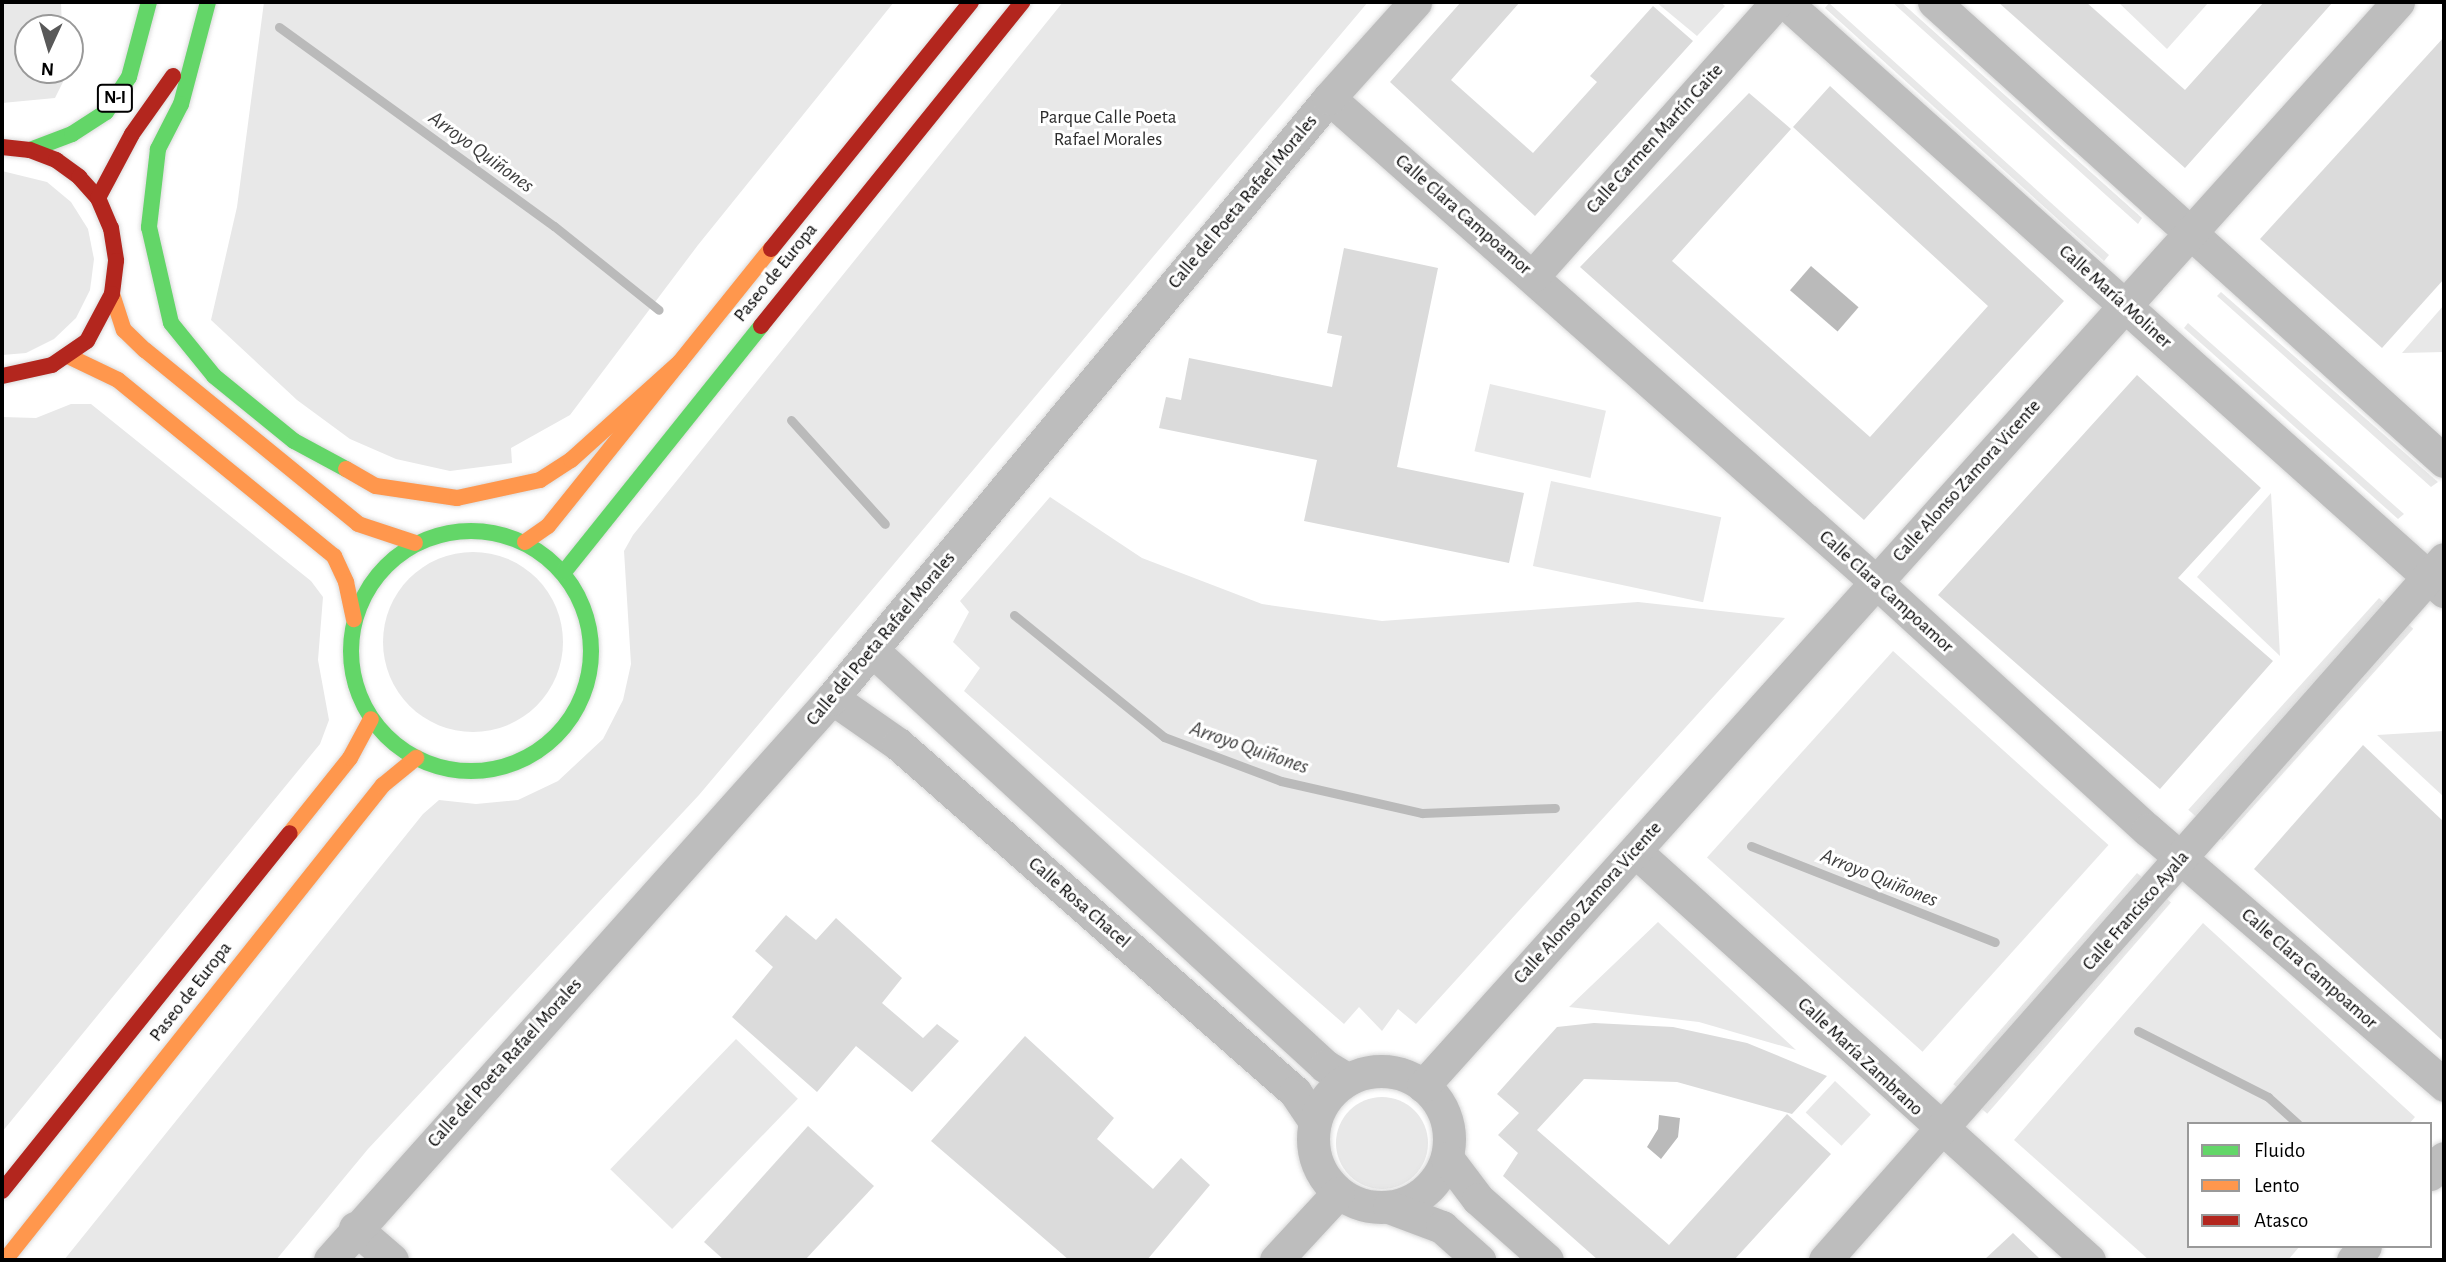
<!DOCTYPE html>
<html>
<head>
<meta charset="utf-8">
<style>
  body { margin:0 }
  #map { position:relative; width:2446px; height:1262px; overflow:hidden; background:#fff; font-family:"Alegreya Sans",sans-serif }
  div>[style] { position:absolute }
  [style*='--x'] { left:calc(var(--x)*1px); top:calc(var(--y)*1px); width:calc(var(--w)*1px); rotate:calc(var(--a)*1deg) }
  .green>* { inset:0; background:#e8e8e8; transform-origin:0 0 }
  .round { border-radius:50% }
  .water>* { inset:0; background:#bababa; transform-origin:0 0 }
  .stream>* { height:9px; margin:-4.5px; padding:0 4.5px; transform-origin:4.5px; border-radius:4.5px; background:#bababa }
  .building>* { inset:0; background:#dbdbdb }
  .roads { filter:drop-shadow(0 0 2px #dbdbdb) drop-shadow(0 0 2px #dbdbdb) }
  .street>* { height:33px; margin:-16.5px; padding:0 16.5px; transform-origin:16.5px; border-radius:16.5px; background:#bdbdbd }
  .street>.ring { margin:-16.5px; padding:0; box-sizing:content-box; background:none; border:33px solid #bdbdbd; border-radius:50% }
  .fast>* { height:16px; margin:-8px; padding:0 8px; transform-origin:8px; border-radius:8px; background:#63d668 }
  .fast>.ring { margin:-8px; padding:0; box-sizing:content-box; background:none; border:16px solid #63d668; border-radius:50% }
  .slow>* { height:16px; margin:-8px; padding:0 8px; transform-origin:8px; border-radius:8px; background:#ff974d }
  .jam>* { height:16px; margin:-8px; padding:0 8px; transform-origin:8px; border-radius:8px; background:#b3261e }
  span { translate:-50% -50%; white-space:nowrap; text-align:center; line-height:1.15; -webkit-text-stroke:6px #fff; paint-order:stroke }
  .shield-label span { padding:2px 5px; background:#fff; border:2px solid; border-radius:5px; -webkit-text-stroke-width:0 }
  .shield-label { font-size:18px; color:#000; font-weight:700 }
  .park-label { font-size:19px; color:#2c2c2c }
  .street-label { font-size:19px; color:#000 }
  .water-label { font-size:21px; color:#3d3d3d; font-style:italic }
  .frame { position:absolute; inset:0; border:4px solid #000; pointer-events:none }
  .legend { position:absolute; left:2187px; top:1122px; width:245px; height:126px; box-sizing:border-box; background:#fff; border:2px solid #999; margin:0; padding:9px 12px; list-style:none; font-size:21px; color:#000 }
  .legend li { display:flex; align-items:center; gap:14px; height:35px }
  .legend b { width:35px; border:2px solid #999 }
  .north { position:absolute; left:14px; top:14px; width:70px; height:70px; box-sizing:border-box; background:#fff; border:2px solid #999; border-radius:50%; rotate:184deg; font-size:19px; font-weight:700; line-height:28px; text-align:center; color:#000 }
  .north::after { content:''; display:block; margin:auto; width:24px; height:32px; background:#595959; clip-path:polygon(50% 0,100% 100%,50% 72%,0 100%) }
</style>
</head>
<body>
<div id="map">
  <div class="green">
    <i style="clip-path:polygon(2px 2px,61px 2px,62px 28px,28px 28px,28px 70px,64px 70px,64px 80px,55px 98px,2px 103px)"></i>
    <i style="clip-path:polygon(264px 2px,894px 2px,698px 245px,570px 415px,511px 448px,512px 463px,450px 471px,396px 459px,350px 439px,297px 400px,211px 320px,237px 207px)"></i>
    <i style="clip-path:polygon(1063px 2px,1368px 2px,699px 795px,368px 1149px,276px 1260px,64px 1260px,423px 814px,439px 800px,476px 804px,518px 800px,558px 781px,603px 739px,623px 700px,631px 664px,624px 551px,633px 535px)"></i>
    <i style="clip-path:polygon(1656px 2px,1720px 2px,1725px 6px,1697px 36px)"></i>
    <i style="clip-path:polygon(1892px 2px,1901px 2px,2142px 218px,2138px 224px)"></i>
    <i style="clip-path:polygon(2118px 2px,2209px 2px,2167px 49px)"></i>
    <i style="clip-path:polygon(1829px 3px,2109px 255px,2104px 261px,1825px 8px)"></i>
    <i style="clip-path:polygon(2px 171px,47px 182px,71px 202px,88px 229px,94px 259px,90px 290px,76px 318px,54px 339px,26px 353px,2px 355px)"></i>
    <i style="clip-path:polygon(2221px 292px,2438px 482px,2431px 487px,2217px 296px)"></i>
    <i style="clip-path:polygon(2444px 305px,2444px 352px,2402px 353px)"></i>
    <i style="clip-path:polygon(2188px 323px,2404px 514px,2398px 519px,2184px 328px)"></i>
    <i style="left:1490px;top:384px;width:119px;height:69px;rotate:13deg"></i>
    <i style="clip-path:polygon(71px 404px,91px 404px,311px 581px,323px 597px,318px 660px,329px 720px,320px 744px,2px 1132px,2px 417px,36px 418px)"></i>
    <i style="left:1551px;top:481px;width:174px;height:87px;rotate:12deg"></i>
    <i style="clip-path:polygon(2271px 493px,2276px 580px,2280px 656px,2197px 577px)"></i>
    <i style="clip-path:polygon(1050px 497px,1142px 558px,1262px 604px,1382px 621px,1638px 602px,1785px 618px,1416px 1024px,1398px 1009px,1382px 1031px,1359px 1007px,1344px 1024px,964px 691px,980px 668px,953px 642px,969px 612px,960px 601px)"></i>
    <i class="round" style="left:383px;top:552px;width:180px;height:180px"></i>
    <i style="left:2379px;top:598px;width:46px;height:285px;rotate:42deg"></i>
    <i style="left:1893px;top:651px;width:290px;height:278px;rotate:42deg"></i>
    <i style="clip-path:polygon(2444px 731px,2444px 797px,2377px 735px)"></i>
    <i style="left:2137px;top:873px;width:45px;height:280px;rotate:41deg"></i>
    <i style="clip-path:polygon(1658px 922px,1796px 1050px,1699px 1022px,1569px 1007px)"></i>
    <i style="clip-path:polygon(2203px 923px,2415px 1117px,2409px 1124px,2189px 1124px,2189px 1246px,2300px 1246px,2288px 1260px,2149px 1260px,2014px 1140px)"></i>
    <i style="left:736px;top:1039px;width:86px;height:181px;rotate:44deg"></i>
    <i style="left:1835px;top:1081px;width:49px;height:43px;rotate:43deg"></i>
    <i class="round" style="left:1336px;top:1097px;width:92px;height:92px"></i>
  </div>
  <div class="water">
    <i style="left:1811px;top:266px;width:63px;height:32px;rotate:41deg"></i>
    <i style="clip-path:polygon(1659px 1115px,1680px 1118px,1678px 1137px,1661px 1159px,1647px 1147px,1658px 1129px)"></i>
  </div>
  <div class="stream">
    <i style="--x:279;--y:27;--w:339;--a:35.9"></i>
    <i style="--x:554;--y:226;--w:134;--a:38.7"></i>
    <i style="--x:791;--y:420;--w:140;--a:47.9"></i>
    <i style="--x:1014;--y:615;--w:193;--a:39.1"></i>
    <i style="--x:1164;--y:737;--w:125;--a:20.6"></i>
    <i style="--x:1281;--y:781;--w:145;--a:12.8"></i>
    <i style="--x:1422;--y:813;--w:133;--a:-2.2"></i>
    <i style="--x:1751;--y:846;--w:262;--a:21.5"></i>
    <i style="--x:2138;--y:1031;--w:146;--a:26.9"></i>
    <i style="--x:2268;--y:1097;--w:40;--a:42"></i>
  </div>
  <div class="building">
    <i style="clip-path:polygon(1461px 2px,1520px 2px,1451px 80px,1533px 153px,1597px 82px,1590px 76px,1653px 6px,1693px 41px,1535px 216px,1390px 82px)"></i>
    <i style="clip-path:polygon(1998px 2px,2086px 2px,2185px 90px,2264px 2px,2333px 2px,2185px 168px)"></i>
    <i style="clip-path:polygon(2444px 37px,2444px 279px,2382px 348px,2260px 239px)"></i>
    <i style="clip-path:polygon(1830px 86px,2064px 301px,1864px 520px,1580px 267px,1749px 93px,1791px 129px,1672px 261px,1870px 437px,1988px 306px,1793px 127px)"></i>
    <i style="clip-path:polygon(1344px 248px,1438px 268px,1397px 467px,1524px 493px,1509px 563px,1304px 521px,1317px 460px,1159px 428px,1166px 397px,1181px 400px,1189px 358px,1332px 387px,1342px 336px,1327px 333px)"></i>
    <i style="clip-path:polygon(2137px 375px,2261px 488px,2178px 578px,2273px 661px,2160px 789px,1938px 595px)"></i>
    <i style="clip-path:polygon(2363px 745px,2444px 822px,2444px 1042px,2254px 869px)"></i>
    <i style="clip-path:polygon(786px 915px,816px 940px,836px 918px,902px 978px,882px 1003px,923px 1038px,937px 1024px,959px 1041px,912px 1092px,856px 1046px,817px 1092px,732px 1017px,773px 967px,755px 951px)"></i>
    <i style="clip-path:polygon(1594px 1023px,1673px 1027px,1747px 1043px,1827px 1076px,1792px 1114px,1677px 1082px,1584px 1079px,1537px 1130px,1669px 1245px,1787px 1114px,1831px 1154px,1734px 1260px,1598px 1260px,1503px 1176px,1518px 1153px,1498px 1135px,1519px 1113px,1497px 1094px,1557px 1027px)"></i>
    <i style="clip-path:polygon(1025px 1036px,1114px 1118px,1097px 1139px,1153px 1189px,1181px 1158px,1210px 1185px,1147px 1260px,1069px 1260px,931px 1141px)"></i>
    <i style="clip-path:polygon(808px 1126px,874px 1186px,805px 1260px,724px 1260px,704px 1242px)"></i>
    <i style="clip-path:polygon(2013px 1233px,2041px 1260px,1984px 1260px)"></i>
  </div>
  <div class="roads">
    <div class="street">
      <i style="--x:1785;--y:2;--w:884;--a:41.79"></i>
      <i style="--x:1934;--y:2;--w:686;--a:41.99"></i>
      <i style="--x:1329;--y:98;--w:730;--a:41.5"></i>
      <i style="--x:1876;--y:582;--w:368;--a:42.4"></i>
      <i style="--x:2148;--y:830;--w:391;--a:40.7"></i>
      <i style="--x:1533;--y:276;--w:367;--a:-48.3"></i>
      <i style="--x:872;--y:650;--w:615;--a:42.56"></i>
      <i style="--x:1325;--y:1066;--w:26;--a:31"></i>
      <i style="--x:832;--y:698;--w:80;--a:34.9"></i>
      <i style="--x:898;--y:744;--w:528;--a:41.24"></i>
      <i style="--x:1295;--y:1092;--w:34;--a:56"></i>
      <i style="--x:1635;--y:851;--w:611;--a:42.02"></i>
      <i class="ring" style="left:1313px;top:1071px;width:103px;height:103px"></i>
      <i style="--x:1423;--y:1086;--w:1458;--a:-48.03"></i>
      <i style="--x:1447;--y:1158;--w:51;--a:52.9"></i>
      <i style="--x:1478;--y:1199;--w:92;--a:41.5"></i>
      <i style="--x:2430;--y:1174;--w:21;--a:-49"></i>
      <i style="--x:1389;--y:1207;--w:57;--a:20.7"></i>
      <i style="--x:1442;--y:1227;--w:50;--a:41.7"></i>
      <i style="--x:355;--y:1228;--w:49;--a:40.9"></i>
      <i style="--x:330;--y:1260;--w:754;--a:-48.23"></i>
      <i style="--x:832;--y:698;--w:779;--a:-50.36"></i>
      <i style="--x:1329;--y:98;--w:129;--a:-48.1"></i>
      <i style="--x:1276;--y:1260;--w:91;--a:-47.2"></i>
      <i style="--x:1825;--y:1260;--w:935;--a:-48.55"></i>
      <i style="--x:2353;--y:1260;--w:18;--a:-49"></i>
    </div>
    <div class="fast">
      <i style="--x:208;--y:2;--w:106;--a:104.8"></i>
      <i style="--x:181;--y:104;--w:51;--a:117.1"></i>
      <i style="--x:158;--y:149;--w:79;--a:96.6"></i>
      <i style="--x:149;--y:227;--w:98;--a:77.1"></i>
      <i style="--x:171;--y:323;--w:68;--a:50.9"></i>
      <i style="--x:214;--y:376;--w:103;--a:39.1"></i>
      <i style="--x:294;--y:441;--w:59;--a:28.3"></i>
      <i style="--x:30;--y:150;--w:45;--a:-20.9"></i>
      <i style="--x:72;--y:134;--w:40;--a:-32.9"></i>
      <i style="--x:106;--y:112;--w:42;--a:-56.7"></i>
      <i style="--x:129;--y:77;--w:78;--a:-75.1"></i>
      <i class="ring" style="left:351px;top:531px;width:224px;height:224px"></i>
      <i style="--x:564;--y:572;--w:315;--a:-51.3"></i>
    </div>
    <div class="slow">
      <i style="--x:112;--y:294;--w:38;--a:72"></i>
      <i style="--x:124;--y:330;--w:29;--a:44"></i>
      <i style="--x:145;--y:350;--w:275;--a:39.2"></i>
      <i style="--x:358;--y:524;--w:60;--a:18.4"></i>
      <i style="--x:68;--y:356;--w:55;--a:25.6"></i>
      <i style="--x:118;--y:380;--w:279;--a:39.2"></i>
      <i style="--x:334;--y:556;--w:29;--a:65"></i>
      <i style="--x:346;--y:582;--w:38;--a:78"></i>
      <i style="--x:346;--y:469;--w:34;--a:30"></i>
      <i style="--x:376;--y:486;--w:82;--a:8.4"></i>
      <i style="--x:457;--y:498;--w:85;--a:-12.2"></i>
      <i style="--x:540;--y:480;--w:37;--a:-33"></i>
      <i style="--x:571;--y:460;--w:147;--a:-42"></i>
      <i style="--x:525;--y:542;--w:28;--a:-35"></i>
      <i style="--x:548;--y:526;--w:356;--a:-51.2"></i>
      <i style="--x:290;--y:833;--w:96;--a:-51.3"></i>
      <i style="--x:350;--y:758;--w:44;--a:-61.7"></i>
      <i style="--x:5;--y:1260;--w:607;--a:-51.49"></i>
      <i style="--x:383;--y:785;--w:43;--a:-39.3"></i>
    </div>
    <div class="jam">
      <i style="--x:2;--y:147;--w:28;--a:6"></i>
      <i style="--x:30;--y:150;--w:28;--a:21"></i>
      <i style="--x:56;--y:160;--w:29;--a:36"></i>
      <i style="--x:79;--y:177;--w:28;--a:48"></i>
      <i style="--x:98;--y:198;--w:33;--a:67"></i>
      <i style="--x:111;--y:228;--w:33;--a:81"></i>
      <i style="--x:116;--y:261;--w:33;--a:97"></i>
      <i style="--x:112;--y:294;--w:53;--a:118"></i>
      <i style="--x:87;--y:341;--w:42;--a:145.6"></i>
      <i style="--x:52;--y:365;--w:51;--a:167.6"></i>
      <i style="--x:98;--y:198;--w:72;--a:-62"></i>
      <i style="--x:132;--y:134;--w:71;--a:-54.7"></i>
      <i style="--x:771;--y:249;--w:318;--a:-51"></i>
      <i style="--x:761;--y:326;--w:416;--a:-51.1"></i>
      <i style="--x:2;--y:1191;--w:459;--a:-51.2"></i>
    </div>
  </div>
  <div class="shield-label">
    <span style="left:115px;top:98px">N-I</span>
  </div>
  <div class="park-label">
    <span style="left:1108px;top:129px">Parque Calle Poeta<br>Rafael Morales</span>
  </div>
  <div class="street-label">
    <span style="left:1655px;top:139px;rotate:-48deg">Calle Carmen Martín Gaite</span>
    <span style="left:1243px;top:202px;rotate:-50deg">Calle del Poeta Rafael Morales</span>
    <span style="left:1463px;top:215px;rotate:41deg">Calle Clara Campoamor</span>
    <span style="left:776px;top:273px;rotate:-51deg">Paseo de Europa</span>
    <span style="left:2115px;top:297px;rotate:42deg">Calle María Moliner</span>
    <span style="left:1967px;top:481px;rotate:-48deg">Calle Alonso Zamora Vicente</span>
    <span style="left:1886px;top:592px;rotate:42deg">Calle Clara Campoamor</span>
    <span style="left:881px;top:639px;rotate:-50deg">Calle del Poeta Rafael Morales</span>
    <span style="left:1079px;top:903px;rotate:41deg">Calle Rosa Chacel</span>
    <span style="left:1588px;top:903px;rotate:-48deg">Calle Alonso Zamora Vicente</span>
    <span style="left:2136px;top:911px;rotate:-49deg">Calle Francisco Ayala</span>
    <span style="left:2309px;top:969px;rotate:41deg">Calle Clara Campoamor</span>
    <span style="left:191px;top:992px;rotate:-52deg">Paseo de Europa</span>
    <span style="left:1860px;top:1057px;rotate:43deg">Calle María Zambrano</span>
    <span style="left:505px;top:1063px;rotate:-48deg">Calle del Poeta Rafael Morales</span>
  </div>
  <div class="water-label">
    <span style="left:481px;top:152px;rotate:36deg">Arroyo Quiñones</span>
    <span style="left:1249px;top:748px;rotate:19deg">Arroyo Quiñones</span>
    <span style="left:1879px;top:878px;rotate:22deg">Arroyo Quiñones</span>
  </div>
  <div class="frame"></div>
  <ul class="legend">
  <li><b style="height:9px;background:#63d668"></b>Fluido</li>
  <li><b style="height:9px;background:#ff974d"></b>Lento</li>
  <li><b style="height:9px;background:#b3261e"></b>Atasco</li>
  </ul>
  <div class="north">N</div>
</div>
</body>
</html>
